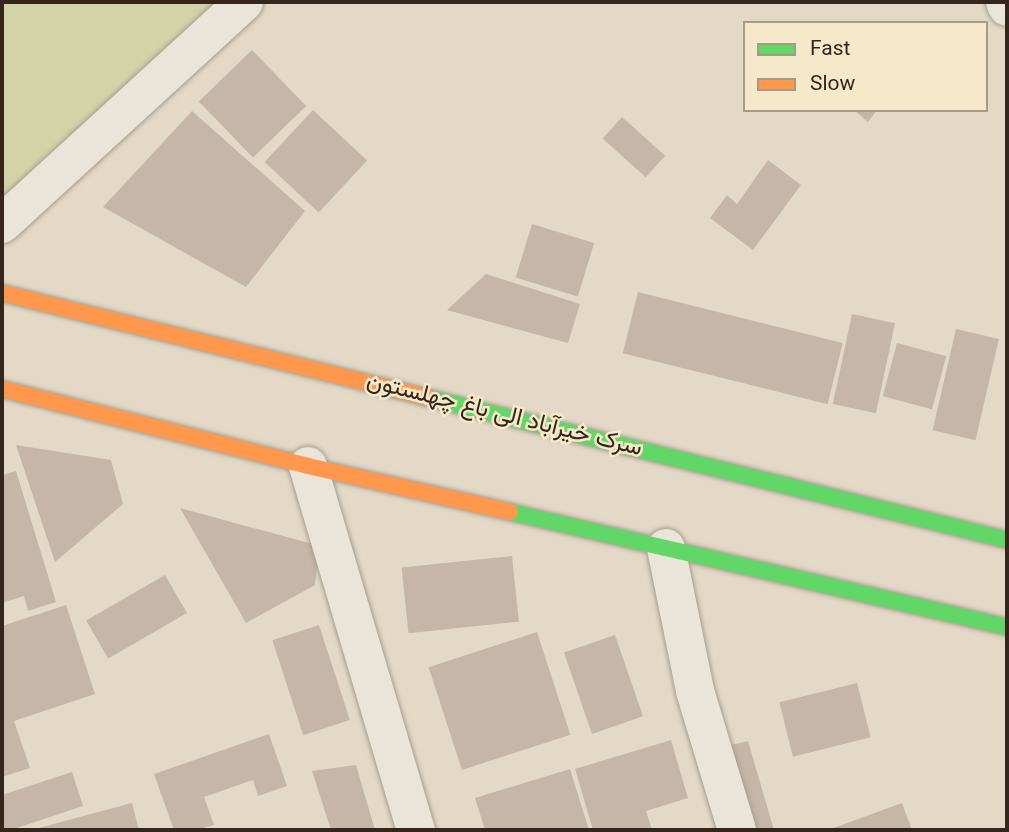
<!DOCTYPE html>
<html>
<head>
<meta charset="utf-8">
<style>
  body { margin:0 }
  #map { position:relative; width:1009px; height:832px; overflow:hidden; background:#e3d9c6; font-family:Georgia,Vazirmatn,serif }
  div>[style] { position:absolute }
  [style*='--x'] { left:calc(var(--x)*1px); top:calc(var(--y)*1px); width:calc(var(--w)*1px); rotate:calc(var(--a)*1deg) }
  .green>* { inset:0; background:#d4d2a7 }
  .building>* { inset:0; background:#c6b6a7; transform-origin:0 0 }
  .roads { filter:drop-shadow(0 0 2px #a79e90) drop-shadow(0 0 2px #a79e90) }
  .street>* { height:38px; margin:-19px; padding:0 19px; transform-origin:19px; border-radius:19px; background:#eae4d9 }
  .fast>* { height:16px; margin:-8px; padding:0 8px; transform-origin:8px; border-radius:8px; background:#63d668 }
  .slow>* { height:16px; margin:-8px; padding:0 8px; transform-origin:8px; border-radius:8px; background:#ff974d }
  span { translate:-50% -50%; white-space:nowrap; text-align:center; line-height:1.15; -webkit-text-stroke:5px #f6e8ca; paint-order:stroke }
  .street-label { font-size:24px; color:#34261a }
  .frame { position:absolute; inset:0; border:4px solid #34261a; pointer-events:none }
  .legend { position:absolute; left:743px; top:21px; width:245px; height:91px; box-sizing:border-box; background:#f6e8ca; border:2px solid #a89a84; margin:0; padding:9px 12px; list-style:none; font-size:21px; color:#34261a }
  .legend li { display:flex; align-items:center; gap:14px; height:35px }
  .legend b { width:35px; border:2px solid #a89a84 }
</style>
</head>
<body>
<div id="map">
  <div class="green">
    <i style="clip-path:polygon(2px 2px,248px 2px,2px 223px)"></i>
  </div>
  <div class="building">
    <i style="left:252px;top:50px;width:78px;height:74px;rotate:46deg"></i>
    <i style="left:313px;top:110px;width:74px;height:71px;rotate:43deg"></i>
    <i style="clip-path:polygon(854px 110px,877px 110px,868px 122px)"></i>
    <i style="clip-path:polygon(192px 111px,305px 211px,246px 287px,103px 207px)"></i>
    <i style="left:622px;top:117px;width:58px;height:29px;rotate:42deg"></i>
    <i style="clip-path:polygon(768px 160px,801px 185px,753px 250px,710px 218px,727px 195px,737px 204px)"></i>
    <i style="left:532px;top:224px;width:65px;height:56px;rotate:17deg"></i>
    <i style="clip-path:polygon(486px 274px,580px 304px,568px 343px,447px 310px)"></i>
    <i style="left:638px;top:292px;width:211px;height:63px;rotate:14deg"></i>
    <i style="left:852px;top:314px;width:44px;height:92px;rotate:12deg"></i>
    <i style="left:956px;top:329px;width:44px;height:104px;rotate:13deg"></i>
    <i style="left:897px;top:343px;width:51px;height:55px;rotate:15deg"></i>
    <i style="clip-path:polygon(16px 445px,111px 460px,123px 504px,55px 562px)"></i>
    <i style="clip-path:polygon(16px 471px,56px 602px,28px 611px,24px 596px,2px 603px,2px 475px)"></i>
    <i style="clip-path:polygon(180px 508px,320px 546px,315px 585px,246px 623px)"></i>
    <i style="left:512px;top:556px;width:66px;height:111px;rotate:84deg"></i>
    <i style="left:165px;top:575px;width:44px;height:91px;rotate:60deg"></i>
    <i style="clip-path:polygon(66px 605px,95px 694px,14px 721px,30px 768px,2px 777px,2px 626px)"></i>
    <i style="left:319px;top:625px;width:100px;height:49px;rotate:72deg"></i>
    <i style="left:537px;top:632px;width:108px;height:114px;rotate:72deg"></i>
    <i style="left:615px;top:635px;width:86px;height:54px;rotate:71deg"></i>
    <i style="left:857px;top:683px;width:56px;height:80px;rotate:76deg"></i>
    <i style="clip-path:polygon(269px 734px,287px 786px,258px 796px,253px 780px,204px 797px,214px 825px,196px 830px,174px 830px,154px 774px)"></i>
    <i style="clip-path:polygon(671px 740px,688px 798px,646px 811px,652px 830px,593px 830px,575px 769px)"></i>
    <i style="clip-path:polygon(748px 741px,774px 830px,755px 830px,727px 746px)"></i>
    <i style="clip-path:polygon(356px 765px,375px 830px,331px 830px,312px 771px)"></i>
    <i style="clip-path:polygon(570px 769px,589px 830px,485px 830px,475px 798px)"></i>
    <i style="clip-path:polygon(72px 772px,83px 806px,11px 830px,2px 830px,2px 795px)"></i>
    <i style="clip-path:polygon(132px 803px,139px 830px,35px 830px,35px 829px)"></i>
    <i style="clip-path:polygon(902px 803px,912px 830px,828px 830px)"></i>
  </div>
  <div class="roads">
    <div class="street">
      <i style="--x:1005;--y:2;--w:5;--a:68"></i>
      <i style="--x:2;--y:224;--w:328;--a:-42.5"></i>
      <i style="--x:308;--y:466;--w:380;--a:73.5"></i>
      <i style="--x:666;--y:548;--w:146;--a:78.5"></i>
      <i style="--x:695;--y:691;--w:145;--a:73.2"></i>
    </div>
    <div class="fast">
      <i style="--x:429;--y:398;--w:595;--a:13.8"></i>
      <i style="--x:510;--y:512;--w:510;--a:13.03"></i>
    </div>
    <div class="slow">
      <i style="--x:2;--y:293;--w:440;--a:13.8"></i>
      <i style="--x:2;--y:389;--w:316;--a:14.1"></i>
      <i style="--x:308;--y:466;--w:207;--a:12.8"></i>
    </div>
  </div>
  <div class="street-label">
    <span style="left:504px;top:416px;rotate:14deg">سرک خیرآباد الی باغ چهلستون</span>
  </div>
  <div class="frame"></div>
  <ul class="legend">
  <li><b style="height:9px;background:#63d668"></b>Fast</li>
  <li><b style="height:9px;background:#ff974d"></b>Slow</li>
  </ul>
</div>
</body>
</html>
